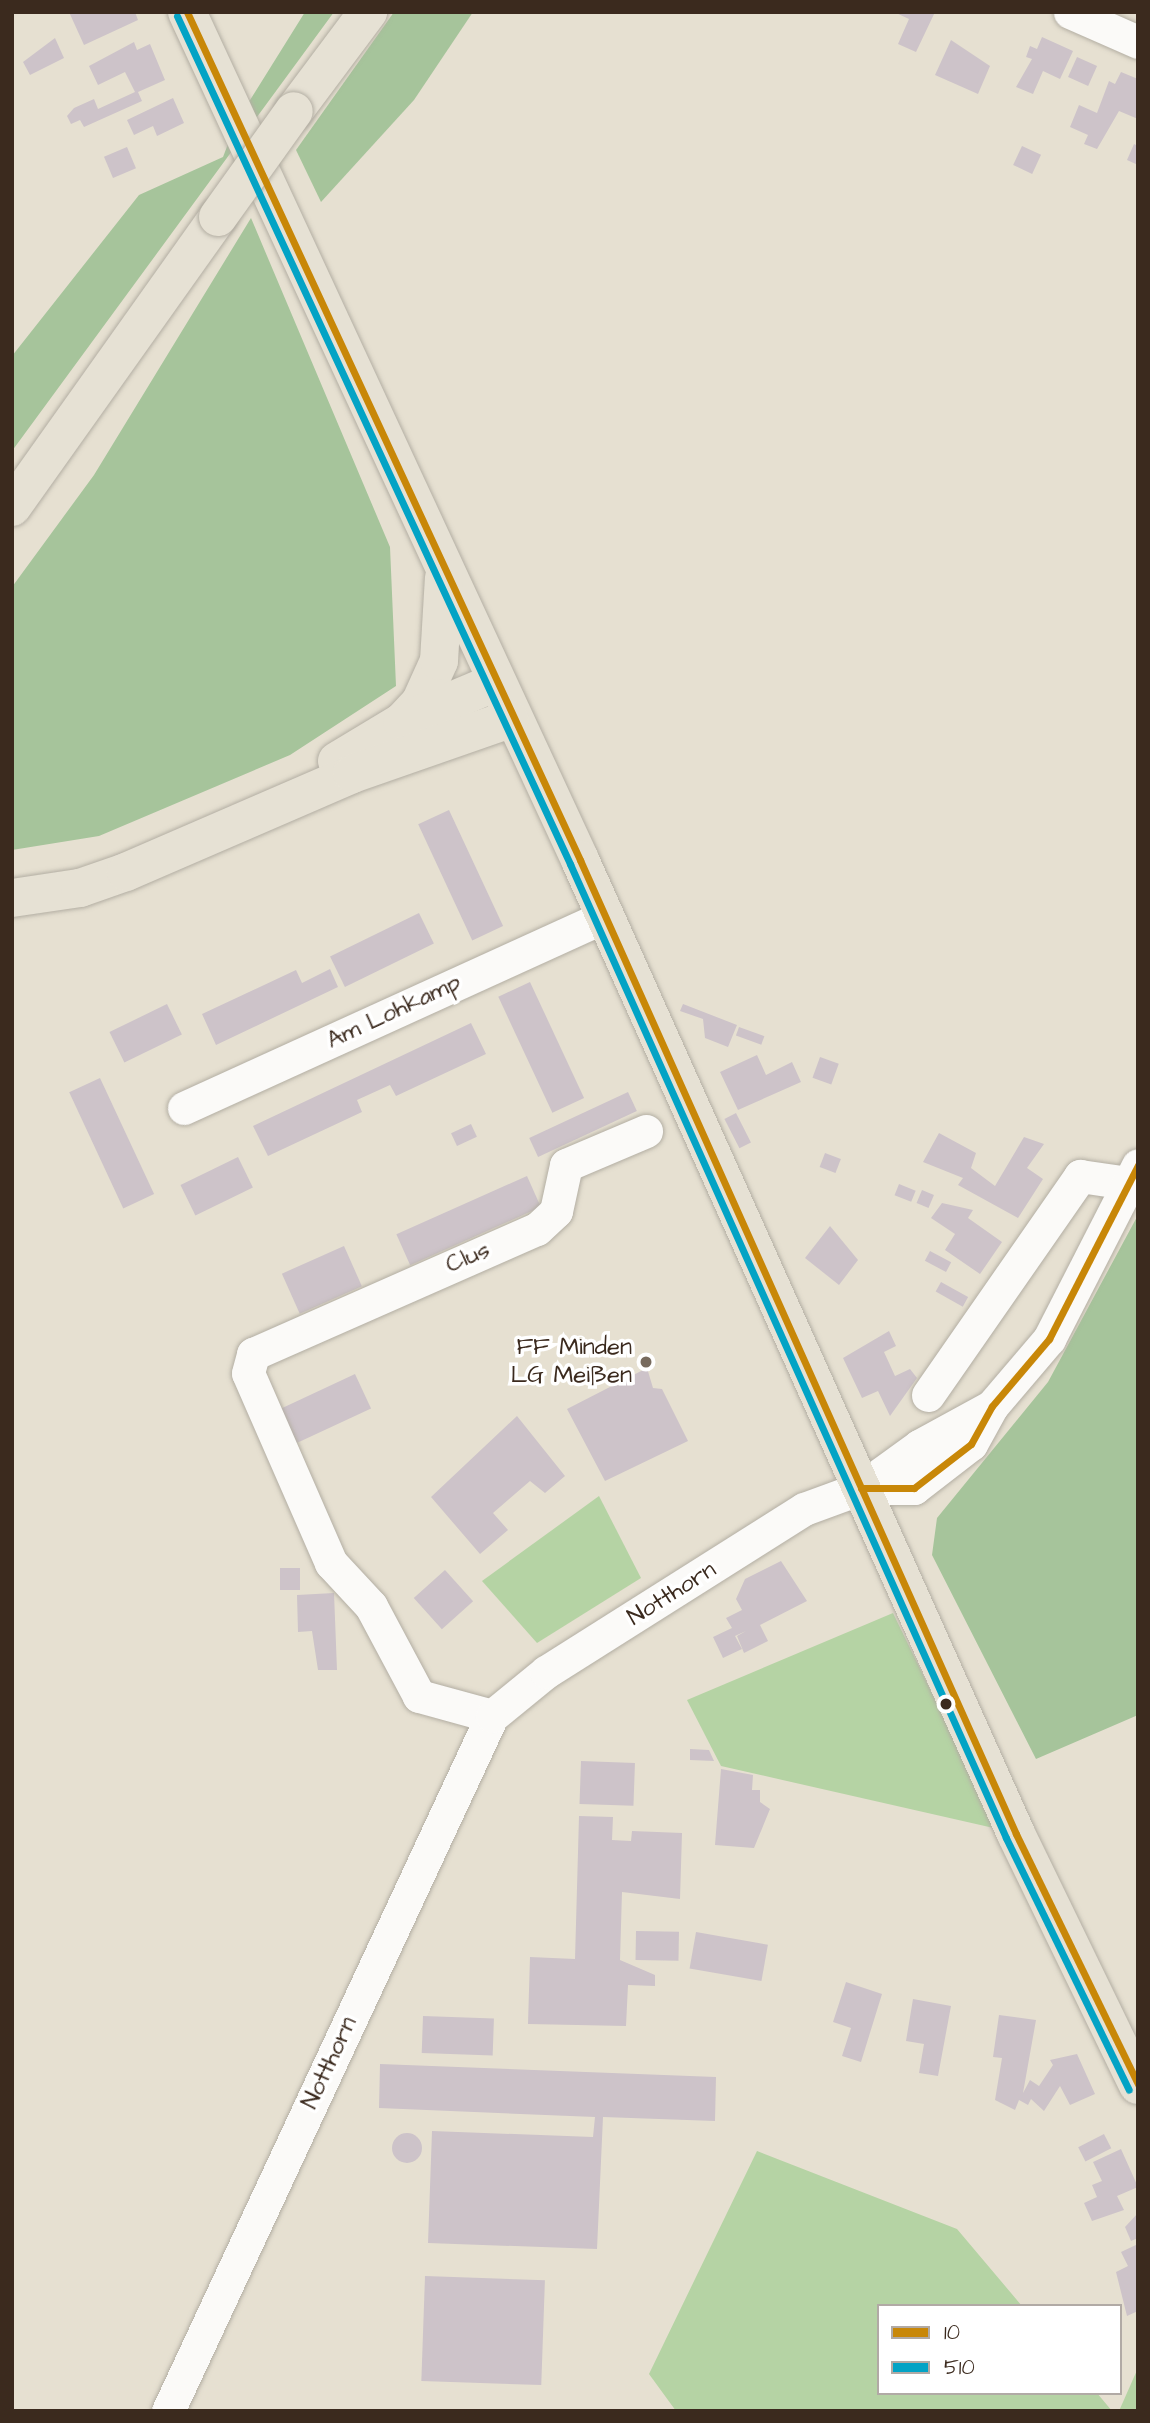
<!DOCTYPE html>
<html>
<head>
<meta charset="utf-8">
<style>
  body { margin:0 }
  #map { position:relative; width:1150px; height:2423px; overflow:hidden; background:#e6e0d1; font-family:"Architects Daughter",sans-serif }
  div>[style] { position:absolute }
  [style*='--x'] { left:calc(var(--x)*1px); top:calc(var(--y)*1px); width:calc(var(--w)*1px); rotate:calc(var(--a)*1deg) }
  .green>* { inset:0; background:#b5d3a4 }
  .forest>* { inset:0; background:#a6c49b }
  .building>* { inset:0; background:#cdc3c9; transform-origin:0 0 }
  .round { border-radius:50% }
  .roads { filter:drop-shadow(0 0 2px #b3aea3) drop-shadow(0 0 2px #b3aea3) }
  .minor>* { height:33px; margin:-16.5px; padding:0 16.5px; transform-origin:16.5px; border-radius:16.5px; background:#fbfaf8 }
  .major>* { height:38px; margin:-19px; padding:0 19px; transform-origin:19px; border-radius:19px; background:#e6e1d4 }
  .bridges { filter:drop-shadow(0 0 2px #b3aea3) drop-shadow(0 0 2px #b3aea3) }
  .major-bridge>* { height:38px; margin:-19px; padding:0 19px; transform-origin:19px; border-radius:19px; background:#e6e1d4 }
  .bus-1>* { height:7px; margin:-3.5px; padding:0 3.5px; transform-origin:3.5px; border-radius:3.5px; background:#c88708 }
  .bus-2>* { height:7px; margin:-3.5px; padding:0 3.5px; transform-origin:3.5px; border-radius:3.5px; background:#03a3c5 }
  .dots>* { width:19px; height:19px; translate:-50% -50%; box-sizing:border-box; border:4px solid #fff; border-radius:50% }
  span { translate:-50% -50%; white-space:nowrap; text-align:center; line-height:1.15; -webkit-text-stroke:7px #fff; paint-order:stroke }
  .street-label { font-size:24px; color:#3b2a1e }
  .poi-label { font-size:24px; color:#3b2a1e }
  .right { translate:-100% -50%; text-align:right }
  .frame { position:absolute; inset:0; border:14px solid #3b2a1e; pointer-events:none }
  .legend { position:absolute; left:877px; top:2304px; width:245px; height:91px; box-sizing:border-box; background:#fff; border:2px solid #b1aaa5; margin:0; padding:9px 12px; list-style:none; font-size:21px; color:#3b2a1e }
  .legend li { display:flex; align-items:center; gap:14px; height:35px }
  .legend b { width:35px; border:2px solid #b1aaa5 }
</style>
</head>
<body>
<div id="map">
  <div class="green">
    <i style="clip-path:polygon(599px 1496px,641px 1578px,537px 1643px,482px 1581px)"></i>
    <i style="clip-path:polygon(893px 1613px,998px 1829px,721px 1766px,687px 1700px)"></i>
    <i style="clip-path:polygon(757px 2151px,957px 2229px,1022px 2306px,879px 2306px,879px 2393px,1097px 2393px,1112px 2411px,676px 2411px,649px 2374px)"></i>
    <i style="clip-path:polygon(1138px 2368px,1138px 2411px,1119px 2411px)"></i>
  </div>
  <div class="forest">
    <i style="clip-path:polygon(305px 12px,334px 12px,12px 451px,12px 356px,139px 195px,223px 157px,237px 121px)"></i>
    <i style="clip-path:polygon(394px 12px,473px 12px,414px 100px,321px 202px,296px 150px)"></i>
    <i style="clip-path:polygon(251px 218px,390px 547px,396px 686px,290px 755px,99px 836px,12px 850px,12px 587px,94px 475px)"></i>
    <i style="clip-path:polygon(1138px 1215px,1138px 1715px,1036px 1759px,932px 1555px,937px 1518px,1048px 1382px)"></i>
  </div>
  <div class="building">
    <i style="clip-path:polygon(69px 12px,135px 12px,138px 20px,84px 45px)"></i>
    <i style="clip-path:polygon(894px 12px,935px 12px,916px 52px,898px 44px,909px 19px)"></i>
    <i style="clip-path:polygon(1042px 37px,1073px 51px,1060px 79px,1043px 71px,1033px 94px,1016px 87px,1032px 59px,1026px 57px,1030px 46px,1037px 49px)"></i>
    <i style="clip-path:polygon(55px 38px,64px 58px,30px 75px,23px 62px)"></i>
    <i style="clip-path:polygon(951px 40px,990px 66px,978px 94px,935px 75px)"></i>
    <i style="clip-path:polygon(134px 42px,137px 50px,150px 44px,165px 80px,138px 92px,142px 101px,84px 127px,80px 120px,71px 124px,67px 116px,74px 108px,94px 99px,98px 109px,135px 92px,125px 72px,98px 85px,89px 66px)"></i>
    <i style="left:1077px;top:57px;width:22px;height:22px;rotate:24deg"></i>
    <i style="clip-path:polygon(1121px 72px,1138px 79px,1138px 119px,1119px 111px,1097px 149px,1084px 144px,1088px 135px,1070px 127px,1079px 105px,1097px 113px,1109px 81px,1115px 84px)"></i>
    <i style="clip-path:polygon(173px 98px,184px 123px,157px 136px,153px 126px,134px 135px,127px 120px)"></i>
    <i style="clip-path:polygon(1134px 144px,1138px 146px,1138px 165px,1127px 160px)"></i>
    <i style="left:1022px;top:146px;width:21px;height:21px;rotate:25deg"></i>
    <i style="left:127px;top:147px;width:23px;height:25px;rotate:67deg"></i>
    <i style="left:449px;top:810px;width:128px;height:34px;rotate:65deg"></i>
    <i style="left:419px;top:913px;width:34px;height:99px;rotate:64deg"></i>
    <i style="clip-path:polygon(330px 969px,338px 987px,216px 1045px,202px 1014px,296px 970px,302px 983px)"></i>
    <i style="left:530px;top:982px;width:128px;height:35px;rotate:65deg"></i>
    <i style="left:167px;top:1004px;width:34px;height:64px;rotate:64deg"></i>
    <i style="clip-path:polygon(683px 1004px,737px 1025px,728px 1047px,705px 1038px,703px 1019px,680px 1011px)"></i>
    <i style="clip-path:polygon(471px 1023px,486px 1054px,396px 1096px,390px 1085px,357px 1100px,362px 1112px,268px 1156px,253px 1126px)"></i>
    <i style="left:739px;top:1027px;width:27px;height:9px;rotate:20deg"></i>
    <i style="clip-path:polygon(757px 1055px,766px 1075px,792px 1062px,801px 1082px,738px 1110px,720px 1072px)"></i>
    <i style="left:820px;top:1057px;width:20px;height:22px;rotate:20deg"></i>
    <i style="left:100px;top:1078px;width:128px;height:34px;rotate:65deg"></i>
    <i style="left:628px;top:1092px;width:21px;height:109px;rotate:65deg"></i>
    <i style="left:736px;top:1113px;width:33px;height:13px;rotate:63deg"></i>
    <i style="left:471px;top:1124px;width:14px;height:22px;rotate:65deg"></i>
    <i style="clip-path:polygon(939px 1133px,976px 1153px,971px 1168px,995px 1186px,1024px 1137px,1044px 1144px,1027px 1168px,1043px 1179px,1018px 1218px,958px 1185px,963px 1178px,923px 1162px)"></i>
    <i style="left:825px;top:1153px;width:17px;height:15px;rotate:21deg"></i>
    <i style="left:238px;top:1157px;width:34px;height:64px;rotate:64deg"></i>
    <i style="left:527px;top:1176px;width:34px;height:143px;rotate:66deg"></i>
    <i style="left:899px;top:1184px;width:18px;height:12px;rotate:22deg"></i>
    <i style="left:922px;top:1190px;width:13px;height:14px;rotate:23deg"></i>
    <i style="clip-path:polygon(942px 1203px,973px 1210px,968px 1218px,1002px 1242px,980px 1274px,945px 1250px,955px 1234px,931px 1218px)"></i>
    <i style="clip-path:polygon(830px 1226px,858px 1260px,839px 1285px,805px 1258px)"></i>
    <i style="left:344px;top:1246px;width:44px;height:68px;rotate:66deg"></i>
    <i style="left:930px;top:1251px;width:24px;height:11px;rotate:28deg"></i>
    <i style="left:941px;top:1282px;width:31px;height:11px;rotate:29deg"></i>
    <i style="clip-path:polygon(889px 1331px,896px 1346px,884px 1352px,895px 1376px,910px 1369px,917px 1378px,890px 1416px,878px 1391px,862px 1398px,843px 1358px)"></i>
    <i style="clip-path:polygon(647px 1368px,653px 1388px,662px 1389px,688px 1441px,605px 1481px,567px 1409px)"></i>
    <i style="left:355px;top:1374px;width:38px;height:92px;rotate:65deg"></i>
    <i style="clip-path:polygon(517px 1416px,565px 1476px,545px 1493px,530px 1481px,493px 1513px,508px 1530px,480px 1554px,431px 1497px)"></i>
    <i style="clip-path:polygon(781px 1561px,807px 1601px,760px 1625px,768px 1641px,744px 1653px,737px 1636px,746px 1631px,735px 1636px,742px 1649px,723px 1658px,713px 1637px,732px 1628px,726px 1618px,742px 1610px,736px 1599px,745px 1579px)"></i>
    <i style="left:300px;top:1568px;width:22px;height:20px;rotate:90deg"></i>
    <i style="left:445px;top:1570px;width:42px;height:42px;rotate:48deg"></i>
    <i style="clip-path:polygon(334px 1593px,337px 1670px,318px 1670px,312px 1631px,298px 1632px,297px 1595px)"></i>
    <i style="clip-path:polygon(690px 1749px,709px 1750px,714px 1761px,690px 1760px)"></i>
    <i style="left:581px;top:1761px;width:54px;height:43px;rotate:2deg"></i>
    <i style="clip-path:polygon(721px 1769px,753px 1775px,752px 1790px,760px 1790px,760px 1802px,770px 1809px,754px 1848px,715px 1845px)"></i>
    <i style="clip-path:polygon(579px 1816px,613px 1817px,612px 1840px,631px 1841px,632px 1831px,682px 1833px,680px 1899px,622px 1892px,620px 1960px,655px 1975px,655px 1986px,628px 1985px,626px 2026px,528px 2024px,530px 1957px,575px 1959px)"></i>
    <i style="left:636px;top:1931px;width:43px;height:29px;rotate:1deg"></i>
    <i style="left:696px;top:1932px;width:73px;height:37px;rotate:10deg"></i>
    <i style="clip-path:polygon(846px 1982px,882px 1994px,861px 2062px,842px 2056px,851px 2028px,833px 2022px)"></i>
    <i style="clip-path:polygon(913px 1999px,951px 2006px,938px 2076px,919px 2073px,924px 2044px,906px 2041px)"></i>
    <i style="clip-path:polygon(999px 2015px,1036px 2020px,1023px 2093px,1030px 2080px,1039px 2086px,1053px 2065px,1050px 2060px,1077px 2054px,1095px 2094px,1070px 2105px,1060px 2086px,1044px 2111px,1031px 2099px,1028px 2105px,1019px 2100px,1015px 2110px,995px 2100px,1002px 2058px,993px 2057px)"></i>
    <i style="left:423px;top:2016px;width:71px;height:37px;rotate:2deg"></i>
    <i style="clip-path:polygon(380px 2064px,716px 2077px,715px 2121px,603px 2117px,597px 2249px,428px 2243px,432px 2131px,593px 2137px,595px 2117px,379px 2108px)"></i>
    <i class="round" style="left:392px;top:2133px;width:30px;height:30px"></i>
    <i style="left:1104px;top:2134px;width:16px;height:29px;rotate:63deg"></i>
    <i style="clip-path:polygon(1121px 2149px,1138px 2187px,1117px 2196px,1124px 2210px,1092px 2221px,1084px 2203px,1097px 2197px,1092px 2185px,1102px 2181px,1093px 2162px)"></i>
    <i style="clip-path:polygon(1138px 2213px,1138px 2238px,1131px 2241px,1125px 2227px)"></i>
    <i style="clip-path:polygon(1138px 2244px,1138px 2311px,1127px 2316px,1116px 2272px,1128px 2266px,1121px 2252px)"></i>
    <i style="left:425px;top:2276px;width:120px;height:105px;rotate:2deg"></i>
  </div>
  <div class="roads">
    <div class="minor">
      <i style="--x:1070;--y:12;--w:74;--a:23.8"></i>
      <i style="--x:184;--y:1108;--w:463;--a:-24.5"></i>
      <i style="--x:928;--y:1395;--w:267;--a:-55.2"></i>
      <i style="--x:1080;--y:1176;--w:49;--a:8.3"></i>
      <i style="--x:861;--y:1488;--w:53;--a:0"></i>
      <i style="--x:914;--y:1488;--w:72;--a:-37.7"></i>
      <i style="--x:971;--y:1444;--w:43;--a:-61.1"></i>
      <i style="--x:992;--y:1406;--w:88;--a:-49.6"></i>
      <i style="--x:1049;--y:1339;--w:195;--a:-62.9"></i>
      <i style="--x:492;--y:1716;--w:76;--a:-164.7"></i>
      <i style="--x:419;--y:1696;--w:102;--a:-118.1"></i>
      <i style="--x:371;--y:1606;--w:59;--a:-132.9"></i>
      <i style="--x:331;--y:1563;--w:207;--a:-113.6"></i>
      <i style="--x:248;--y:1373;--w:20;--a:-75"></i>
      <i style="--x:253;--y:1354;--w:310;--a:-23.8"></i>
      <i style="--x:537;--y:1229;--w:26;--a:-43"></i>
      <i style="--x:556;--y:1211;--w:47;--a:-77.7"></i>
      <i style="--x:566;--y:1165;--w:87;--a:-23"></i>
      <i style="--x:168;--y:2411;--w:767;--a:-65.01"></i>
      <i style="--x:492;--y:1716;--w:70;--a:-39.2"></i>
      <i style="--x:546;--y:1672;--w:305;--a:-32.3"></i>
      <i style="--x:804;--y:1509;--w:61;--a:-20.2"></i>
      <i style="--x:861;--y:1488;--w:72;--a:-35.9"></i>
      <i style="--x:919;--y:1446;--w:83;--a:-28.7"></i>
    </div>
    <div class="major">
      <i style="--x:187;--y:12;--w:935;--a:65.13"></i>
      <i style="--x:580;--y:860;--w:1067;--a:65.88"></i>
      <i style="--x:1016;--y:1834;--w:279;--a:64.1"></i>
      <i style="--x:294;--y:111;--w:124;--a:-53.2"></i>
      <i style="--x:12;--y:507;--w:356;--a:-54.6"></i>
      <i style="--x:402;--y:722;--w:26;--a:-47"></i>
      <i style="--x:420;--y:703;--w:46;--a:-65.7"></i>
      <i style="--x:439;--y:661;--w:83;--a:-86.6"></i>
      <i style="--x:337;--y:761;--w:76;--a:-31"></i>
      <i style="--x:402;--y:722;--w:100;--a:-23"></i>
      <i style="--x:12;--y:898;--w:69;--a:-8.4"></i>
      <i style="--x:80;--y:888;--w:49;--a:-19.2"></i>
      <i style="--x:126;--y:872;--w:246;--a:-23.4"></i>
      <i style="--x:352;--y:774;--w:167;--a:-19.2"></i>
    </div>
  </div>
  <div class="bridges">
    <div class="major-bridge">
      <i style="--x:218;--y:217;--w:130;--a:-54.4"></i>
    </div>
  </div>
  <div class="bus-1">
    <i style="--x:187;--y:12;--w:935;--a:65.13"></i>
    <i style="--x:580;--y:860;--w:1067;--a:65.88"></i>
    <i style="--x:1016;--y:1834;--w:278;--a:64"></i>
    <i style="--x:861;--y:1488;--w:53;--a:0"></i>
    <i style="--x:914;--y:1488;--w:72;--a:-37.7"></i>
    <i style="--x:971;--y:1444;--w:43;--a:-61.1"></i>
    <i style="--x:992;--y:1406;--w:88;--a:-49.6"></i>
    <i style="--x:1049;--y:1339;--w:195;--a:-62.9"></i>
  </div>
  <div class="bus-2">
    <i style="--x:177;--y:16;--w:935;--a:65.13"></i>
    <i style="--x:570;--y:864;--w:1067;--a:65.88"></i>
    <i style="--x:1006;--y:1838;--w:280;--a:64"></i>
  </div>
  <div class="dots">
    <i style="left:646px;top:1362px;background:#776a5d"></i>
    <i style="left:946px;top:1704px;background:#3b2a1e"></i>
  </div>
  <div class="street-label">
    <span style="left:394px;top:1012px;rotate:-25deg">Am Lohkamp</span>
    <span style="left:468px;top:1258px;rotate:-23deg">Clus</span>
    <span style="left:672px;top:1594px;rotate:-32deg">Notthorn</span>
    <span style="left:330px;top:2063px;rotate:-65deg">Notthorn</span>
  </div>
  <div class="poi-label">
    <span class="right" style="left:632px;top:1362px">FF Minden<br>LG Meißen</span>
  </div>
  <div class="frame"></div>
  <ul class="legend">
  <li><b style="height:9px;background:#c88708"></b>10</li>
  <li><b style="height:9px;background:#03a3c5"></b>510</li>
  </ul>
</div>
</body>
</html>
